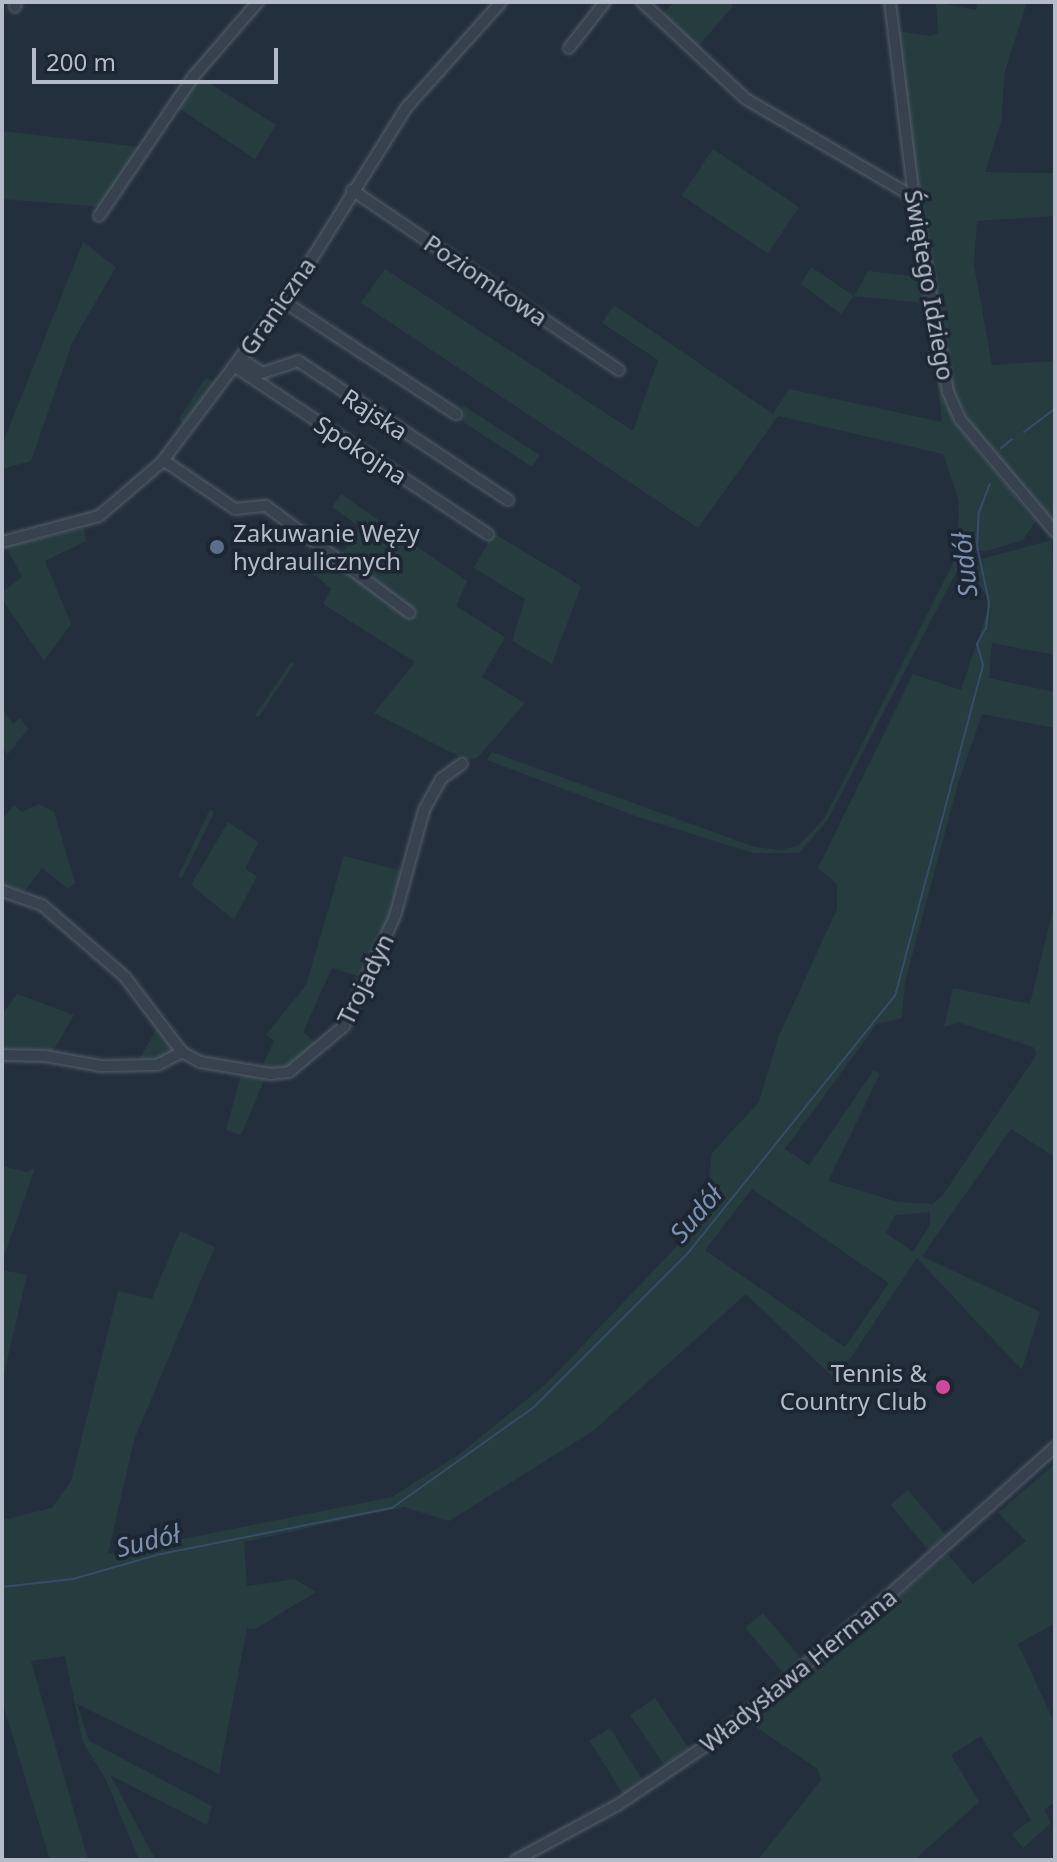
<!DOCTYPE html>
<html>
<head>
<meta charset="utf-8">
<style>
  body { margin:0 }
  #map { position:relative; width:1057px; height:1862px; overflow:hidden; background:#242f3e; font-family:"Noto Sans",sans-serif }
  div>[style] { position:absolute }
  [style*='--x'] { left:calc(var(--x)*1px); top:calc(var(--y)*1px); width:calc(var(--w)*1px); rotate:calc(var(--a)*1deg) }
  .green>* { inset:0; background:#263c3f; transform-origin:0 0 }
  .stream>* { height:2px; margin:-1px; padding:0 1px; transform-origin:1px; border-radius:1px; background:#394c67 }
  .roads { filter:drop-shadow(0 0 2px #565f6c) drop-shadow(0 0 2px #565f6c) }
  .minor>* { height:10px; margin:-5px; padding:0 5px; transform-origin:5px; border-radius:5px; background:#38414e }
  .dots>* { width:22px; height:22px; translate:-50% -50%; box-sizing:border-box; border:4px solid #1d2633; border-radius:50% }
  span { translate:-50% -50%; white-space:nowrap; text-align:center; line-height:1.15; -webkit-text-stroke:7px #1d2633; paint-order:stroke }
  .street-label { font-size:24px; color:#b4bcc9 }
  .poi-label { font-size:24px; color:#b4bcc9 }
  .left { translate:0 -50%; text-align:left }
  .right { translate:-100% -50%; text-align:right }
  .water-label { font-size:26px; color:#7c92b1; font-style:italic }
  .frame { position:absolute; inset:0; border:4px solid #b4bcc9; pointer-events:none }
  .scale { position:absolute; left:32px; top:48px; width:246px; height:36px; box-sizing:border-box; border:4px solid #b4bcc9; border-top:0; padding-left:10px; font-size:24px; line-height:28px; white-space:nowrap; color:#b4bcc9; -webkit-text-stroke:6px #1d2633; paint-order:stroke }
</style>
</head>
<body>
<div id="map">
  <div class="green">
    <i style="clip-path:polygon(675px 2px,729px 2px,733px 6px,697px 48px,661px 15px)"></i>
    <i style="clip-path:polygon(936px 2px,976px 10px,978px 2px,1027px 2px,1005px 71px,1001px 122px,985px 172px,1055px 173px,1055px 216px,977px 221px,974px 265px,992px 365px,1055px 361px,1055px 524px,981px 439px,952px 391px,918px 197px,898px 31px,931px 36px,938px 33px)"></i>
    <i style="clip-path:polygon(201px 78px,276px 125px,255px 159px,174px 105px)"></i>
    <i style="clip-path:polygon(2px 131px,131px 146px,140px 148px,102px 207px,2px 199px)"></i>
    <i style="left:713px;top:149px;width:104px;height:56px;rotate:34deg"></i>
    <i style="clip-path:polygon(83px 242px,116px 267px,72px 343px,31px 461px,2px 469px,2px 445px)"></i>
    <i style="clip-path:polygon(811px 267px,854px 296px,868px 271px,920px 277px,925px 303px,854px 296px,841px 314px,801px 284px)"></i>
    <i style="clip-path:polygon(385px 269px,633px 431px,658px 360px,602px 323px,614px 305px,773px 414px,789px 389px,942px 422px,935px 362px,955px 423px,1036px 521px,1023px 540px,987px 551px,958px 550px,959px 501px,943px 454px,778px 416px,698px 528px,361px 303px)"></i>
    <i style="clip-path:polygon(206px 377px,215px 383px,183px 423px,179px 419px)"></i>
    <i style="left:464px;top:406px;width:90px;height:14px;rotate:33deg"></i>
    <i style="clip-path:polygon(341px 494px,467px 581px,456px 606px,505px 637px,482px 677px,525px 703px,478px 757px,466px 760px,374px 713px,415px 662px,323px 604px,331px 589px,303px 564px,319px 542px,340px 556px,360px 527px,332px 507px)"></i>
    <i style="clip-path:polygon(84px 528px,86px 541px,45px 561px,71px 624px,44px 661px,2px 599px,2px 592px,22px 577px,6px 546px)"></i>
    <i style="clip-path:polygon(493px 533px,581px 586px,552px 664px,512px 641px,525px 599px,474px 568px)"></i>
    <i style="clip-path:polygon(evenodd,1052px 540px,1055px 655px,992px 643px,989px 678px,1055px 692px,1055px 728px,982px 714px,958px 784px,905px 982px,902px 1018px,877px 1024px,785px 1149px,809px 1165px,874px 1070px,880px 1074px,828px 1181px,898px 1202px,933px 1204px,943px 1195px,1037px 1054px,1033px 1047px,958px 1022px,944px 1027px,953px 988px,1030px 1004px,1055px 901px,1055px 1157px,1011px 1129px,922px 1256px,1040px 1312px,1022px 1370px,917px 1258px,836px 1380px,746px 1294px,593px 1431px,449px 1521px,404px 1507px,244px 1542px,247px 1586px,294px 1579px,316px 1592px,255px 1629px,247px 1628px,219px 1774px,77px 1704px,89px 1741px,212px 1806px,207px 1825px,110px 1775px,156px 1860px,139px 1860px,106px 1780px,83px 1742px,65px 1656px,31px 1661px,88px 1860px,50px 1860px,2px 1701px,2px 1520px,52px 1508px,71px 1481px,118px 1291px,152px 1299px,180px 1231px,215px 1247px,134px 1440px,108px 1554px,392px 1497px,461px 1453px,547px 1383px,713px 1208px,705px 1206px,712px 1153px,759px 1102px,778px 1038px,837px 909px,837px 884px,818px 868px,913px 674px,961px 690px,987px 612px,986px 595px,968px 569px,974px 561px,1052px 540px,752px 1189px,889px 1283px,845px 1347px,705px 1250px,752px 1189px,1052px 540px,930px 1212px,930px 1225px,913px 1252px,886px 1233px,895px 1215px,930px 1212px)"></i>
    <i style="clip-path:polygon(954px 561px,960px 565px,827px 821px,799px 853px,753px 853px,638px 817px,487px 760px,492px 752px,755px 847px,779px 850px,798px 846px,823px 820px,840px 788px)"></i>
    <i style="left:291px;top:662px;width:4px;height:64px;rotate:34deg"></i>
    <i style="clip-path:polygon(2px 709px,13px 724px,20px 718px,28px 729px,8px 754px,2px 748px)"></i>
    <i style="clip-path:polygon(39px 804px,54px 812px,75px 883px,68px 889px,42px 868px,24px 892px,2px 885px,2px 820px,14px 805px,22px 812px)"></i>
    <i style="clip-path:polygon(210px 809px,214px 813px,182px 878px,178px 876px)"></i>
    <i style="clip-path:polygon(228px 822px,258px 842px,245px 869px,257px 876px,234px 920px,191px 885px)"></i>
    <i style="clip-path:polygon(344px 856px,402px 871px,392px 913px,364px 978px,332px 968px,303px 1032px,319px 1046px,288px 1067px,261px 1068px,274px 1041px,266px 1035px,306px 985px)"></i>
    <i style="clip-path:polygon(17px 994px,74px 1015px,52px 1053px,2px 1051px,2px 1014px)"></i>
    <i style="clip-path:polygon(159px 1025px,175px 1052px,166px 1058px,139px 1060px)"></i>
    <i style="clip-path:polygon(241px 1075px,265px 1078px,241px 1135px,226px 1130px)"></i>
    <i style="clip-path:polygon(2px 1166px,27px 1172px,35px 1168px,2px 1262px)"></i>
    <i style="clip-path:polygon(2px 1270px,27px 1275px,2px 1382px)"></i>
    <i style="clip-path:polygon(1055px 1463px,1055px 1623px,1018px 1644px,1055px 1724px,1055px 1802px,1044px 1810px,1051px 1823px,1023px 1848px,1012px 1834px,1031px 1820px,981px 1736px,951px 1755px,979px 1802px,914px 1860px,758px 1860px,821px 1780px,818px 1769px,750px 1723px,948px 1554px,973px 1584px,1026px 1541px,998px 1513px)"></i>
    <i style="left:908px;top:1490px;width:59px;height:23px;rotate:50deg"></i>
    <i style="left:763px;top:1613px;width:62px;height:23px;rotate:50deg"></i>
    <i style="left:655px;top:1698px;width:66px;height:30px;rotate:56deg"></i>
    <i style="left:610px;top:1728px;width:67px;height:24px;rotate:58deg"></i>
  </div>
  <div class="stream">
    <i style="--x:1024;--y:432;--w:39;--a:-37"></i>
    <i style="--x:1001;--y:448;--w:14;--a:-39"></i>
    <i style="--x:2;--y:1587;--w:71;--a:-6.4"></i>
    <i style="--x:73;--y:1579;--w:91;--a:-15.9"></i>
    <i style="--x:161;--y:1554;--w:236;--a:-11.3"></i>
    <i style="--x:392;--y:1508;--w:174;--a:-35.4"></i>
    <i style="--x:534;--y:1407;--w:218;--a:-45"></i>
    <i style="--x:688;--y:1253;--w:330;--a:-51.2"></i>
    <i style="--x:895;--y:996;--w:342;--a:-75.1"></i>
    <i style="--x:983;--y:665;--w:22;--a:-106"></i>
    <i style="--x:977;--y:644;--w:18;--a:-61"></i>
    <i style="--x:986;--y:628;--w:26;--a:-83"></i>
    <i style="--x:989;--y:602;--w:57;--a:-102.1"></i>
    <i style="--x:977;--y:546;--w:34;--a:-87"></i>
    <i style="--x:979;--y:512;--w:30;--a:-69"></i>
  </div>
  <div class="roads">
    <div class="minor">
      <i style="--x:642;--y:2;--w:142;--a:43"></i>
      <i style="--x:746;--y:99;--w:194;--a:30.3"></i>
      <i style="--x:890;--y:2;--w:196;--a:83"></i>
      <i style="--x:914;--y:197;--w:198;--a:80.1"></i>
      <i style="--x:948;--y:392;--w:30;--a:66"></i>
      <i style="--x:960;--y:419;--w:148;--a:49.9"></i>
      <i style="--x:15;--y:7;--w:5;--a:-79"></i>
      <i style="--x:569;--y:48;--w:58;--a:-52"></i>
      <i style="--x:352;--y:190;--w:322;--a:34"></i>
      <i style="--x:99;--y:216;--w:168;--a:-55.9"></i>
      <i style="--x:193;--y:77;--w:99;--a:-49.1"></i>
      <i style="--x:283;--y:301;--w:207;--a:33.2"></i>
      <i style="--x:240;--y:358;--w:27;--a:34"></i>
      <i style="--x:262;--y:373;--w:38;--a:-18"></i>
      <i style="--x:298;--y:361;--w:252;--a:33.5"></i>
      <i style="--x:234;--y:366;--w:305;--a:33.5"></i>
      <i style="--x:163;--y:460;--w:87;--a:34.2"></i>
      <i style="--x:235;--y:509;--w:31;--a:-6"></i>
      <i style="--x:266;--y:506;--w:179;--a:36.6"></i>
      <i style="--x:2;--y:542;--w:100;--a:-15"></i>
      <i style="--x:99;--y:516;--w:83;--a:-40.6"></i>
      <i style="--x:162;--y:462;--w:226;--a:-53.1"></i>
      <i style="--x:298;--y:281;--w:204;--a:-58"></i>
      <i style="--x:406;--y:108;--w:142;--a:-48.1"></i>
      <i style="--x:2;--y:891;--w:42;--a:19.3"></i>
      <i style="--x:42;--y:905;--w:110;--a:40.9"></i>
      <i style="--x:125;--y:977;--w:94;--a:52.8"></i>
      <i style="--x:182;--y:1052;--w:21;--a:29"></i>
      <i style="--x:200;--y:1062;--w:72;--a:9.6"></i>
      <i style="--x:271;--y:1074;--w:18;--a:-6"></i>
      <i style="--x:289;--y:1072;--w:72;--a:-39.9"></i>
      <i style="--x:344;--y:1026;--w:121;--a:-65.1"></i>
      <i style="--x:395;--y:916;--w:110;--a:-74.7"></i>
      <i style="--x:424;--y:810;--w:35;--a:-61"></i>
      <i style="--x:441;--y:779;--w:26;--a:-36"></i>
      <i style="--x:2;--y:1055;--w:43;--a:1.3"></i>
      <i style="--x:45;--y:1056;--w:57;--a:10.1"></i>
      <i style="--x:101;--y:1066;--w:56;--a:-1"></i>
      <i style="--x:157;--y:1065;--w:28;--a:-27"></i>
      <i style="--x:516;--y:1860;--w:114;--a:-28.4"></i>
      <i style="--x:616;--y:1806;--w:125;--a:-33.9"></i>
      <i style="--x:720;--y:1736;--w:214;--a:-39.7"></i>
      <i style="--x:885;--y:1599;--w:228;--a:-41.8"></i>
    </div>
  </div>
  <div class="dots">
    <i style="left:217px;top:547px;background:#5c6f8a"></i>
    <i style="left:943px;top:1387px;background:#d1479c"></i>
  </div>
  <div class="street-label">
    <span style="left:486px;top:280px;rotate:34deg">Poziomkowa</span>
    <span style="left:930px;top:285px;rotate:80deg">Świętego Idziego</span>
    <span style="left:277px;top:306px;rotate:-55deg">Graniczna</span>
    <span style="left:375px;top:414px;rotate:33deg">Rajska</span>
    <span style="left:361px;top:450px;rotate:33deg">Spokojna</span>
    <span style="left:365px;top:979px;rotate:-64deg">Trojadyn</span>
    <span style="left:798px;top:1670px;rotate:-39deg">Władysława Hermana</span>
  </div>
  <div class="poi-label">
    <span class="left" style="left:233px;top:547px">Zakuwanie Węży<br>hydraulicznych</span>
    <span class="right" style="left:927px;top:1387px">Tennis &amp;<br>Country Club</span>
  </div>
  <div class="water-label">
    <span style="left:965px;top:565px;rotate:-96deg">Sudół</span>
    <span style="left:696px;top:1214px;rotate:-50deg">Sudół</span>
    <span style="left:148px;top:1541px;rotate:-14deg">Sudół</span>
  </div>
  <div class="frame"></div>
  <div class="scale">200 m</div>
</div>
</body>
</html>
